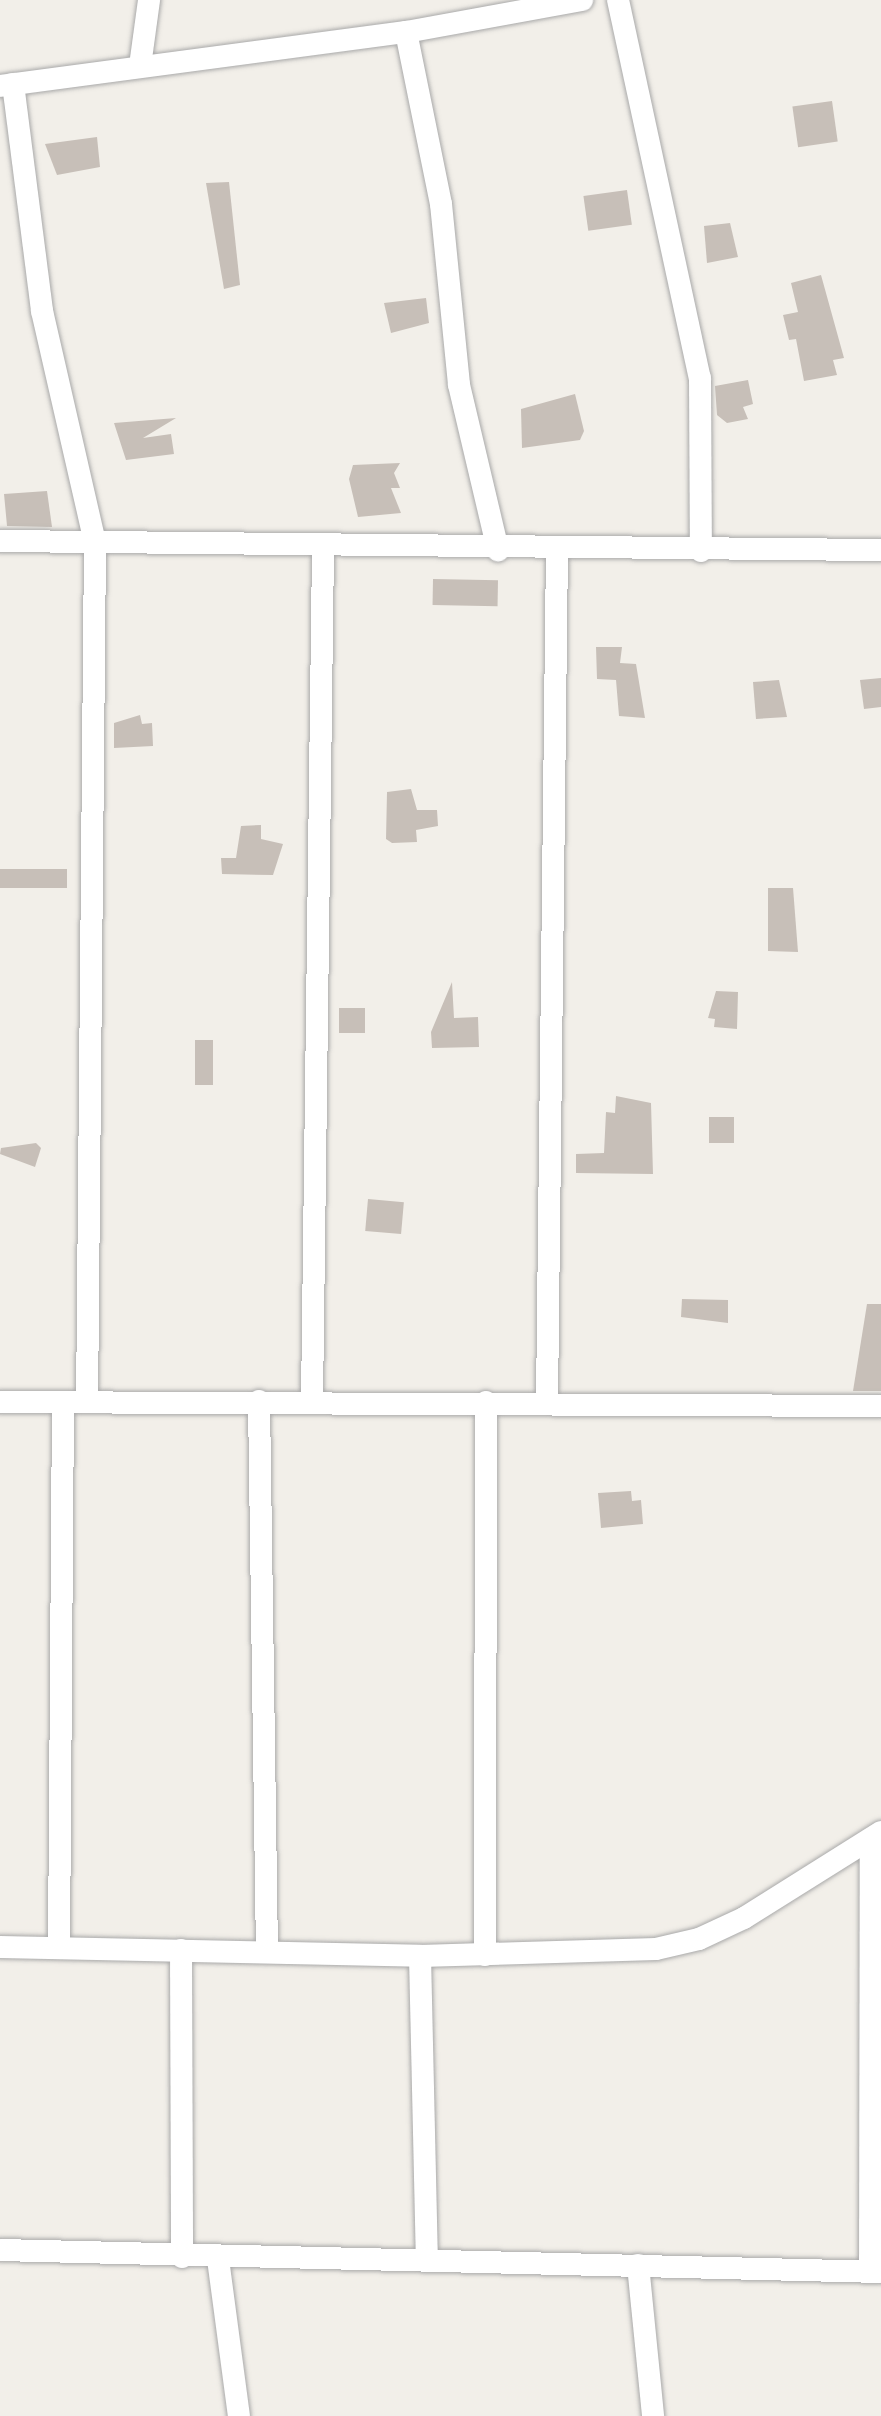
<!DOCTYPE html>
<html>
<head>
<meta charset="utf-8">
<style>
  body { margin:0 }
  #map { position:relative; width:881px; height:2416px; overflow:hidden; background:#f2efe9; font-family:"Space Grotesk",sans-serif }
  div>[style] { position:absolute }
  [style*='--x'] { left:calc(var(--x)*1px); top:calc(var(--y)*1px); width:calc(var(--w)*1px); rotate:calc(var(--a)*1deg) }
  .building>* { inset:0; background:#c7bfb8; transform-origin:0 0 }
  .roads { filter:drop-shadow(0 0 2px #a9a9a9) drop-shadow(0 0 2px #a9a9a9) }
  .street>* { height:22px; margin:-11px; padding:0 11px; transform-origin:11px; border-radius:11px; background:#fff }
  span { translate:-50% -50%; white-space:nowrap; text-align:center; line-height:1.15; -webkit-text-stroke:8px #fff; paint-order:stroke }
</style>
</head>
<body>
<div id="map">
  <div class="building">
    <i style="left:832px;top:101px;width:41px;height:40px;rotate:82deg"></i>
    <i style="clip-path:polygon(97px 137px,100px 167px,57px 175px,45px 144px)"></i>
    <i style="clip-path:polygon(229px 182px,240px 285px,224px 289px,206px 183px)"></i>
    <i style="left:627px;top:190px;width:35px;height:44px;rotate:82deg"></i>
    <i style="clip-path:polygon(730px 223px,738px 257px,707px 263px,704px 226px)"></i>
    <i style="clip-path:polygon(821px 275px,844px 358px,833px 360px,837px 375px,804px 381px,796px 339px,789px 340px,783px 315px,798px 312px,791px 283px)"></i>
    <i style="clip-path:polygon(426px 298px,429px 323px,391px 333px,384px 303px)"></i>
    <i style="clip-path:polygon(748px 380px,753px 404px,743px 407px,748px 419px,727px 423px,717px 415px,715px 386px)"></i>
    <i style="clip-path:polygon(575px 394px,584px 431px,580px 440px,522px 448px,521px 409px)"></i>
    <i style="clip-path:polygon(176px 418px,143px 438px,171px 434px,174px 454px,126px 460px,114px 423px)"></i>
    <i style="clip-path:polygon(400px 463px,394px 473px,400px 488px,391px 488px,401px 513px,358px 517px,349px 479px,353px 465px)"></i>
    <i style="clip-path:polygon(47px 491px,52px 527px,7px 526px,4px 494px)"></i>
    <i style="left:433px;top:579px;width:65px;height:26px;rotate:1deg"></i>
    <i style="clip-path:polygon(596px 647px,622px 647px,620px 663px,636px 664px,645px 718px,619px 716px,616px 680px,597px 679px)"></i>
    <i style="clip-path:polygon(881px 678px,881px 707px,864px 709px,860px 680px)"></i>
    <i style="clip-path:polygon(779px 680px,787px 717px,756px 719px,753px 682px)"></i>
    <i style="clip-path:polygon(140px 715px,142px 724px,152px 723px,153px 746px,114px 748px,114px 723px)"></i>
    <i style="clip-path:polygon(411px 789px,417px 810px,437px 810px,438px 826px,416px 830px,417px 842px,392px 843px,386px 839px,387px 792px)"></i>
    <i style="clip-path:polygon(261px 825px,261px 839px,283px 844px,273px 875px,222px 874px,221px 858px,236px 858px,241px 826px)"></i>
    <i style="left:0;top:869px;width:67px;height:19px"></i>
    <i style="clip-path:polygon(768px 888px,793px 888px,798px 952px,768px 951px)"></i>
    <i style="clip-path:polygon(452px 982px,454px 1018px,478px 1017px,479px 1047px,432px 1048px,431px 1032px)"></i>
    <i style="clip-path:polygon(716px 991px,738px 992px,737px 1029px,714px 1027px,715px 1019px,708px 1018px)"></i>
    <i style="left:339px;top:1008px;width:26px;height:25px"></i>
    <i style="left:195px;top:1040px;width:18px;height:45px"></i>
    <i style="clip-path:polygon(616px 1096px,651px 1103px,653px 1174px,576px 1173px,576px 1154px,604px 1153px,606px 1112px,615px 1113px)"></i>
    <i style="left:709px;top:1117px;width:25px;height:26px"></i>
    <i style="clip-path:polygon(36px 1143px,41px 1148px,35px 1167px,0 1154px,1px 1148px)"></i>
    <i style="left:368px;top:1199px;width:36px;height:32px;rotate:5deg"></i>
    <i style="clip-path:polygon(682px 1299px,728px 1300px,728px 1323px,681px 1317px)"></i>
    <i style="clip-path:polygon(867px 1304px,881px 1304px,881px 1391px,853px 1391px)"></i>
    <i style="clip-path:polygon(631px 1491px,632px 1501px,641px 1500px,643px 1524px,601px 1528px,598px 1493px)"></i>
  </div>
  <div class="roads">
    <div class="street">
      <i style="--x:618;--y:0;--w:387;--a:77.8"></i>
      <i style="--x:700;--y:378;--w:173;--a:89.7"></i>
      <i style="--x:406;--y:32;--w:176;--a:78.5"></i>
      <i style="--x:441;--y:204;--w:182;--a:84.3"></i>
      <i style="--x:459;--y:385;--w:170;--a:76.7"></i>
      <i style="--x:140;--y:66;--w:67;--a:-82.2"></i>
      <i style="--x:13;--y:84;--w:229;--a:82.7"></i>
      <i style="--x:42;--y:311;--w:238;--a:77.1"></i>
      <i style="--x:95;--y:543;--w:859;--a:90.53"></i>
      <i style="--x:0;--y:86;--w:410;--a:-7.6"></i>
      <i style="--x:406;--y:32;--w:179;--a:-10.3"></i>
      <i style="--x:0;--y:541;--w:881;--a:0.59"></i>
      <i style="--x:259;--y:1401;--w:551;--a:89.17"></i>
      <i style="--x:312;--y:1401;--w:854;--a:-89.26"></i>
      <i style="--x:0;--y:1402;--w:881;--a:0.26"></i>
      <i style="--x:547;--y:1402;--w:851;--a:-89.33"></i>
      <i style="--x:0;--y:1947;--w:420;--a:1.2"></i>
      <i style="--x:420;--y:1956;--w:236;--a:-1.7"></i>
      <i style="--x:656;--y:1949;--w:44;--a:-13.1"></i>
      <i style="--x:699;--y:1939;--w:50;--a:-25"></i>
      <i style="--x:744;--y:1918;--w:162;--a:-32.1"></i>
      <i style="--x:59;--y:1947;--w:545;--a:-89.58"></i>
      <i style="--x:181;--y:1950;--w:307;--a:89.8"></i>
      <i style="--x:485;--y:1955;--w:553;--a:-89.9"></i>
      <i style="--x:420;--y:1956;--w:302;--a:88.7"></i>
      <i style="--x:0;--y:2250;--w:881;--a:1.43"></i>
      <i style="--x:218;--y:2259;--w:158;--a:82.4"></i>
      <i style="--x:638;--y:2265;--w:152;--a:84.3"></i>
      <i style="--x:870;--y:2272;--w:433;--a:-89.9"></i>
    </div>
  </div>
</div>
</body>
</html>
